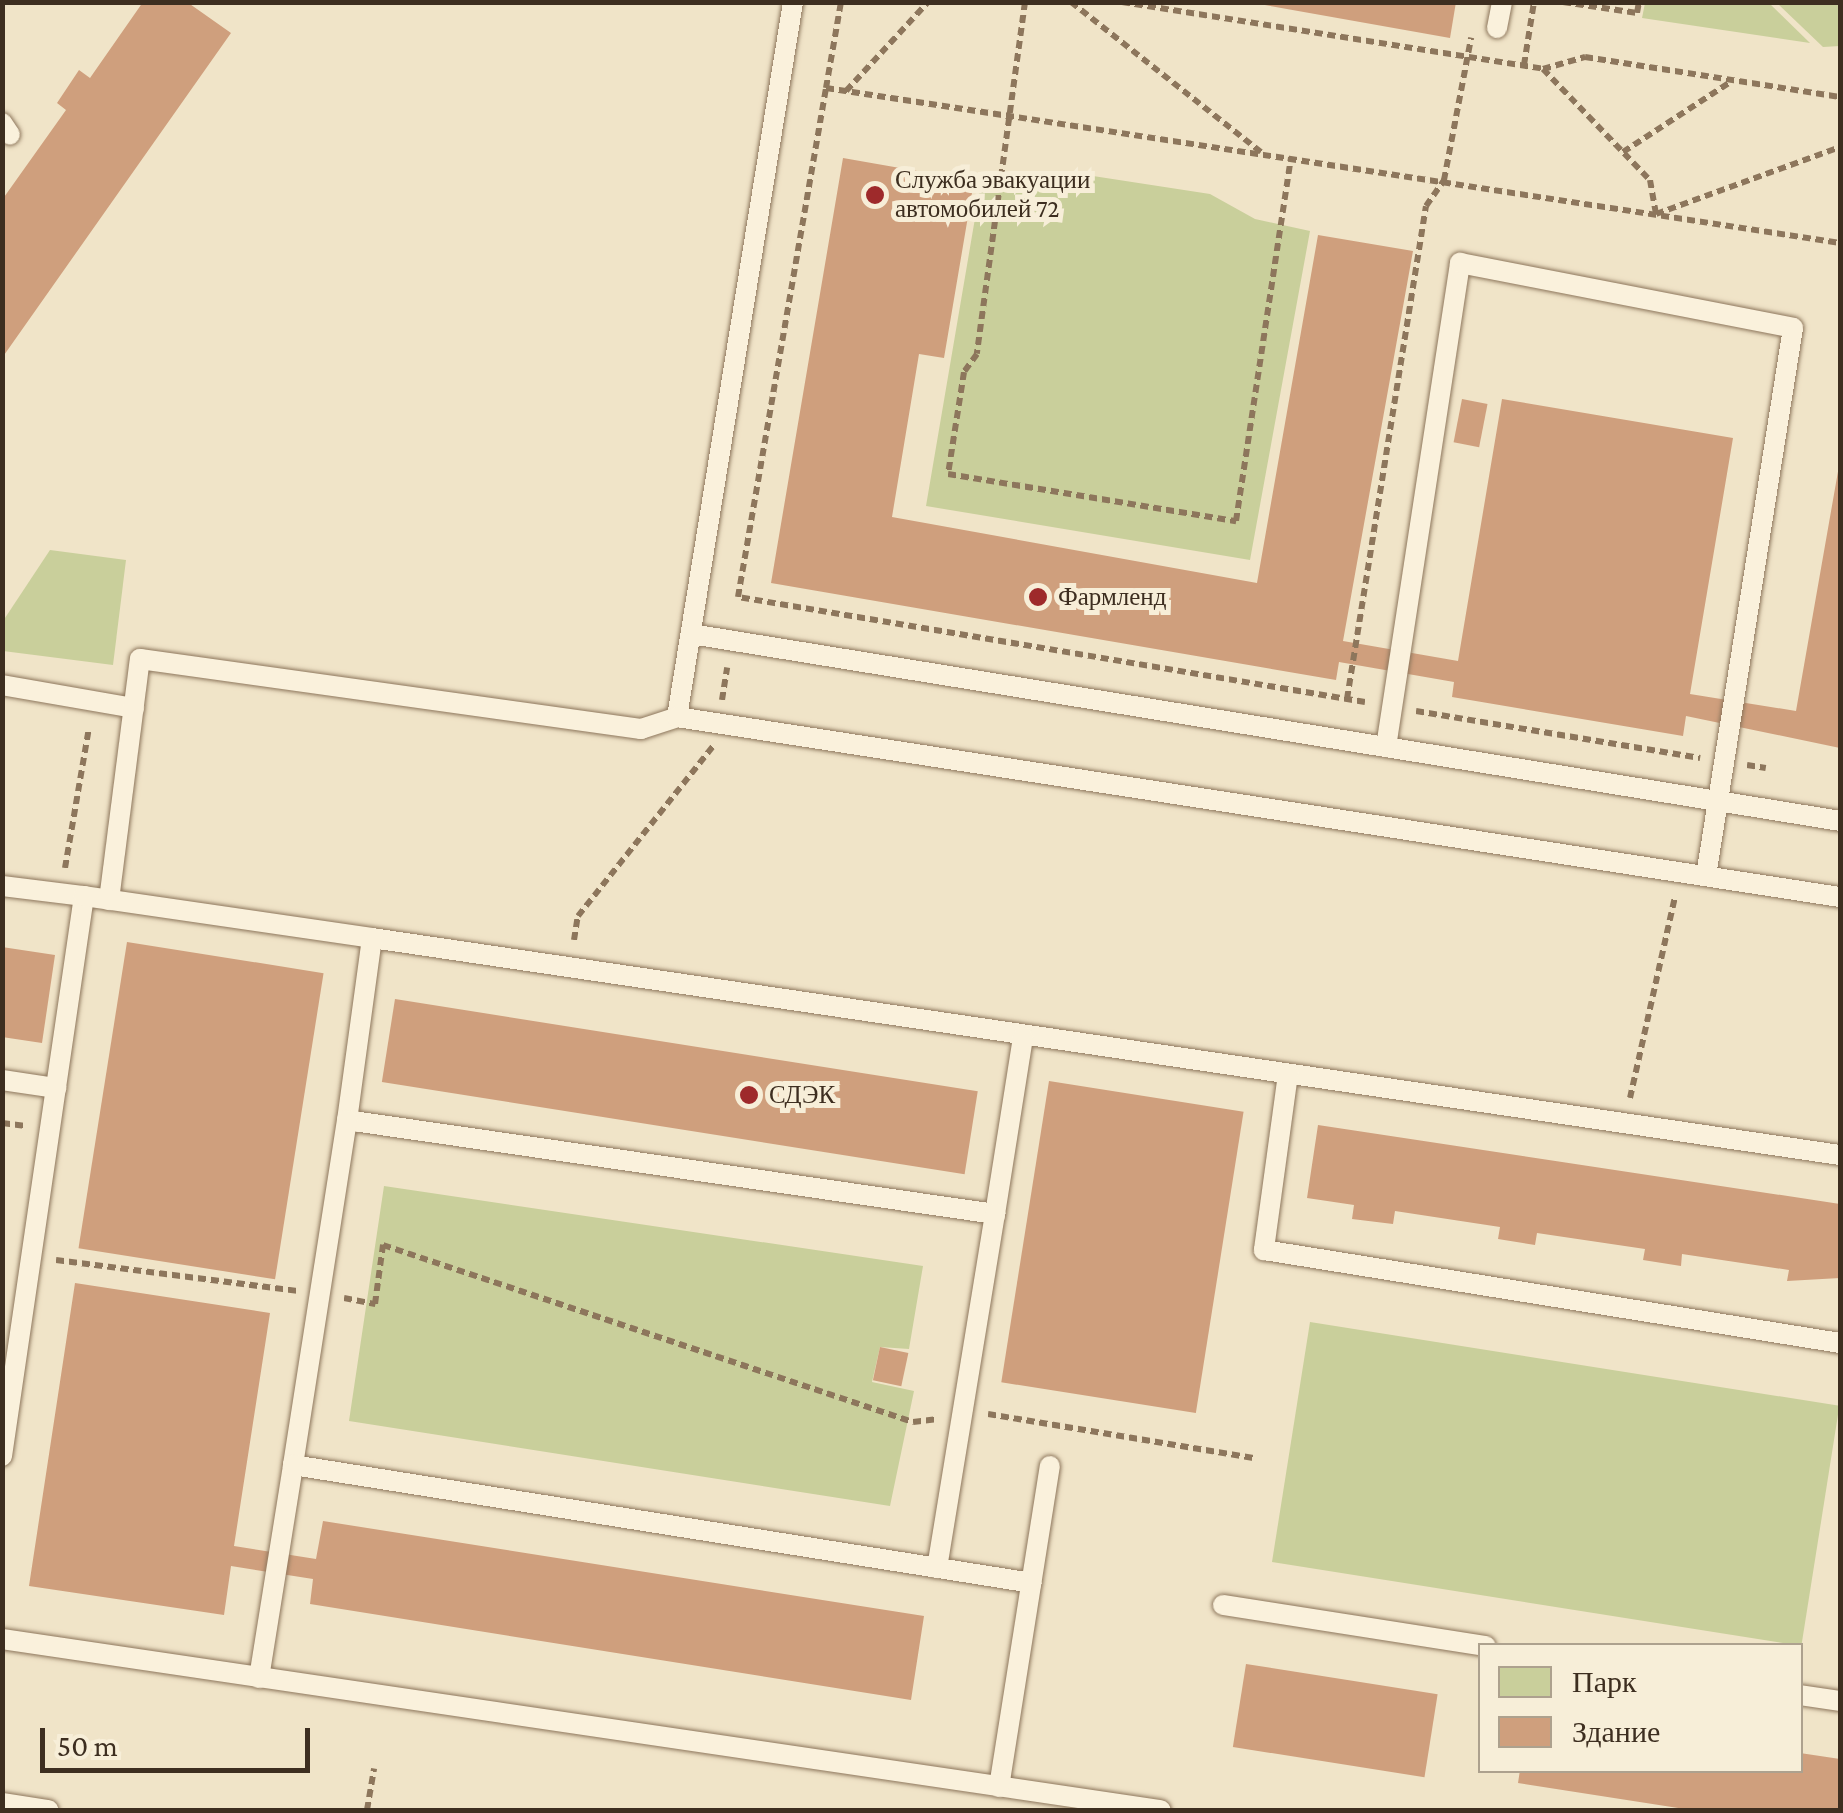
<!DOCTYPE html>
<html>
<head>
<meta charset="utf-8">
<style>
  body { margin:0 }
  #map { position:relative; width:1843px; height:1813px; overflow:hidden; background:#f0e4c8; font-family:"Crimson Pro",serif }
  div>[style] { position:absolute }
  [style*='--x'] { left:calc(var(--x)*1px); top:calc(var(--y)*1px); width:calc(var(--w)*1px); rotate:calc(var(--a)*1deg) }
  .green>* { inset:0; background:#c9cf9b; transform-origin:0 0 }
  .building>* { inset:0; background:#cf9f7d; transform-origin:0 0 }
  .path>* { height:6px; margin-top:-3px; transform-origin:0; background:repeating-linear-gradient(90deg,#8d765c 0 8px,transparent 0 13px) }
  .roads { filter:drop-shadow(0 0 2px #8d765c) drop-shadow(0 0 2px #8d765c) }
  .lane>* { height:20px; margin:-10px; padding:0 10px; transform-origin:10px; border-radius:10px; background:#faf1dc }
  .dots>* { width:28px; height:28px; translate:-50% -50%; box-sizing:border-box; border:5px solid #f7eed8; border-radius:50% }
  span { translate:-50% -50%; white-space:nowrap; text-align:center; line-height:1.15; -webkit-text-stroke:10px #f7eed8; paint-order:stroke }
  .poi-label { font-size:25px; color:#3d2e20 }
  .left { translate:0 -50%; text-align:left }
  .frame { position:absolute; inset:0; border:5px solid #3d2e20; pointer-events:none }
  .legend { position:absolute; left:1478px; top:1643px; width:325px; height:130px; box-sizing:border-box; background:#f7eed8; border:2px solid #ada18e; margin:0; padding:12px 18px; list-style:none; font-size:30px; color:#3d2e20 }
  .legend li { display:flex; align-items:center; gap:20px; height:50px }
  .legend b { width:50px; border:2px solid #ada18e }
  .scale { position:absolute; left:40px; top:1728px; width:270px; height:45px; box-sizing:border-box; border:5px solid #3d2e20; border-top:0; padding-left:12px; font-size:30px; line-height:35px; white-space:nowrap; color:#3d2e20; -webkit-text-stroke:8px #f7eed8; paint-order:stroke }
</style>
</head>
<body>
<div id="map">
  <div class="green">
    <i style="clip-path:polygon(1645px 3px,1769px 3px,1810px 43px,1642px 18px)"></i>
    <i style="clip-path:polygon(1777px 3px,1840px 3px,1840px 46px,1823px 47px)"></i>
    <i style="clip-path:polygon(1067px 172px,1210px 194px,1255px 219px,1310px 231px,1250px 560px,926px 506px,981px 183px,1018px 187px)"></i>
    <i style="clip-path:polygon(50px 550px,126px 560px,113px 665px,3px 651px,3px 621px)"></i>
    <i style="clip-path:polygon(384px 1186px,923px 1266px,909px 1349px,880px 1347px,872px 1382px,914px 1391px,890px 1506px,349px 1421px)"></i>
    <i style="left:1310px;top:1322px;width:536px;height:243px;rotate:9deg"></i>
  </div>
  <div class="building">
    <i style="clip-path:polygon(143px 2px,187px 2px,231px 33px,2px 358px,2px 200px,66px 110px,57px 103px,79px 70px,90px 78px)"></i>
    <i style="clip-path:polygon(1248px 2px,1456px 2px,1450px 38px)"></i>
    <i style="clip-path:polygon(843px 158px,974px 181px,944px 358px,919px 354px,892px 517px,1257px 583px,1318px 235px,1413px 251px,1343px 641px,1458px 661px,1502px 399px,1733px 438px,1690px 694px,1796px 711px,1840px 460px,1840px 748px,1686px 716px,1683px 736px,1452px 697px,1454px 682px,1339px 662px,1336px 680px,771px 583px)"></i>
    <i style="left:1462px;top:399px;width:26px;height:44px;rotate:11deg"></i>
    <i style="left:127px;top:942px;width:199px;height:310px;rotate:9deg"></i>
    <i style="clip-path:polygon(2px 947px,55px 955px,42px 1043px,2px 1037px)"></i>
    <i style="left:395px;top:999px;width:590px;height:84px;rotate:9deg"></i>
    <i style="left:1049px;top:1081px;width:197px;height:305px;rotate:9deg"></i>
    <i style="clip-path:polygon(1318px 1125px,1840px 1204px,1840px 1278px,1787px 1281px,1789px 1270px,1682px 1254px,1681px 1266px,1643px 1260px,1645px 1249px,1537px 1233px,1535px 1245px,1498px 1239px,1500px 1227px,1395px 1211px,1393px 1224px,1352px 1219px,1354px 1205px,1307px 1198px)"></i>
    <i style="clip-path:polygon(75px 1283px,270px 1313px,234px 1546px,316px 1559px,323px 1521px,924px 1616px,911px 1700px,310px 1604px,313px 1579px,231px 1566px,224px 1615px,29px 1586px)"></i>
    <i style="left:880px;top:1347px;width:29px;height:34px;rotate:12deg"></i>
    <i style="left:1246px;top:1664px;width:194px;height:84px;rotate:9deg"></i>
    <i style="clip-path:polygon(1800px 1753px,1840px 1759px,1840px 1810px,1691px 1810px,1518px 1783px,1520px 1770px,1800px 1770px)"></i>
  </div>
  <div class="path">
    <i style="--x:1025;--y:2;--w:355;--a:97.8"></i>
    <i style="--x:977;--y:354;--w:22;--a:126"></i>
    <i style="--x:964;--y:372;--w:103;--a:98.9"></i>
    <i style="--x:948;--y:474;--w:292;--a:9.3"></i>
    <i style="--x:1236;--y:521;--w:368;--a:-81.4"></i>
    <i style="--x:1071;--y:2;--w:242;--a:38.3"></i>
    <i style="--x:1122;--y:2;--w:426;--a:9"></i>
    <i style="--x:1543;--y:69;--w:44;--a:-15.9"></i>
    <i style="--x:1585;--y:57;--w:258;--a:8.9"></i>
    <i style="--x:1563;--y:2;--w:75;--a:8.5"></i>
    <i style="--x:1637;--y:13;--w:11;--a:-80"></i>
    <i style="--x:1524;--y:65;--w:64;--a:-81"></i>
    <i style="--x:1543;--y:69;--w:154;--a:46.1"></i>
    <i style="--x:1650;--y:180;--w:35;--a:80"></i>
    <i style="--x:1656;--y:214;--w:196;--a:-20"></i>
    <i style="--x:826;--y:88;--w:87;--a:-80.1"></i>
    <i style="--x:846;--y:91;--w:121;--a:-47.3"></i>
    <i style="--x:1623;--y:152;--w:130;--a:-33.1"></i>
    <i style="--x:1347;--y:699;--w:499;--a:-80.9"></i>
    <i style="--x:1426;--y:206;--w:32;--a:-55"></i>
    <i style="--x:1444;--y:180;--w:145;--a:-79.2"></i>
    <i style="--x:722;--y:700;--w:33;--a:-81"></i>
    <i style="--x:1365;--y:702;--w:636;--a:-170.49"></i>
    <i style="--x:738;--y:597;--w:517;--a:-80.19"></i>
    <i style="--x:826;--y:88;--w:1026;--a:8.69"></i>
    <i style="--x:1416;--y:711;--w:288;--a:9.4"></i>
    <i style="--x:1747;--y:765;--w:19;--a:9"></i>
    <i style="--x:65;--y:868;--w:142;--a:-80.3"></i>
    <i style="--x:574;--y:940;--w:24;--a:-81"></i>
    <i style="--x:578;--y:916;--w:217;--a:-51.5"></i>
    <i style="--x:1630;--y:1098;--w:207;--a:-77.4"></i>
    <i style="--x:2;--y:1123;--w:24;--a:7"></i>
    <i style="--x:56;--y:1260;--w:243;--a:7.3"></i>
    <i style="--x:344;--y:1298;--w:32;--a:11"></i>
    <i style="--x:375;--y:1304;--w:60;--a:-82.3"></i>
    <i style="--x:383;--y:1245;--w:559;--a:18.47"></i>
    <i style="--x:913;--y:1422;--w:23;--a:-7"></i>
    <i style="--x:988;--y:1414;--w:269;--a:9.4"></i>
    <i style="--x:367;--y:1810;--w:42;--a:-80.3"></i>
  </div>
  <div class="roads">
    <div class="lane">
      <i style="--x:1497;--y:28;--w:26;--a:-79"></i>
      <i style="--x:2;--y:123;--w:14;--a:56"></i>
      <i style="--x:691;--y:634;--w:1164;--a:9.24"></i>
      <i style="--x:2;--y:685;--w:134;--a:9.9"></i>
      <i style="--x:677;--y:717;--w:724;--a:-80.78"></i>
      <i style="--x:1386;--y:747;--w:490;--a:-81.3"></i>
      <i style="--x:1460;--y:263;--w:339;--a:11"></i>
      <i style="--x:1793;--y:328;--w:555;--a:99.02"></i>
      <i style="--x:2;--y:886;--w:83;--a:7"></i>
      <i style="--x:109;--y:900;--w:243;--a:-82.7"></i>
      <i style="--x:140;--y:659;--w:506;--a:7.95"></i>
      <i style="--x:641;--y:729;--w:38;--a:-18"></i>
      <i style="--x:677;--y:717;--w:1177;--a:8.8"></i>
      <i style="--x:372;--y:938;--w:1484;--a:8.41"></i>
      <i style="--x:1288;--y:1074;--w:178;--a:97.8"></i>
      <i style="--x:1264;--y:1250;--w:583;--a:9.17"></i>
      <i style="--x:2;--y:1080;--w:55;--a:8.4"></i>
      <i style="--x:2;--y:1456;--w:566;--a:-81.67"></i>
      <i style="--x:84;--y:896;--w:291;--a:8.3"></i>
      <i style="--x:372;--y:938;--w:184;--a:97.8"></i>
      <i style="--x:347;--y:1120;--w:13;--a:9"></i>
      <i style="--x:360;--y:1122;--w:642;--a:8.24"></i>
      <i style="--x:995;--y:1214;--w:179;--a:-81"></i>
      <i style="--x:293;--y:1465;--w:349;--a:-81.1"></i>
      <i style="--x:937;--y:1568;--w:359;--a:-80.7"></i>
      <i style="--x:1223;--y:1605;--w:266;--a:8.9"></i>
      <i style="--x:2;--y:1639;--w:1171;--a:8.4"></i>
      <i style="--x:259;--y:1678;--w:216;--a:-80.9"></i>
      <i style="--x:293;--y:1465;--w:748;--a:9.07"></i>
      <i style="--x:1800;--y:1695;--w:40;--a:8.5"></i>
      <i style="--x:999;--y:1787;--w:325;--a:-81"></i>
      <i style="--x:2;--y:1803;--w:47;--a:8.7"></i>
    </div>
  </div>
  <div class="dots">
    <i style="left:875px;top:195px;background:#9e2a2b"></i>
    <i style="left:1038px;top:597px;background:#9e2a2b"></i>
    <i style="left:749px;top:1095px;background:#9e2a2b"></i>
  </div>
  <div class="poi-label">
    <span class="left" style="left:895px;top:195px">Служба эвакуации<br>автомобилей 72</span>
    <span class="left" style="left:1058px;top:597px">Фармленд</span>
    <span class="left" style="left:769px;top:1095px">СДЭК</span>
  </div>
  <div class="frame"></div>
  <ul class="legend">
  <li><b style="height:28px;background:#c9cf9b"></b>Парк</li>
  <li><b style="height:28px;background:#cf9f7d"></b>Здание</li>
  </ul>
  <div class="scale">50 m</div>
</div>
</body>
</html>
